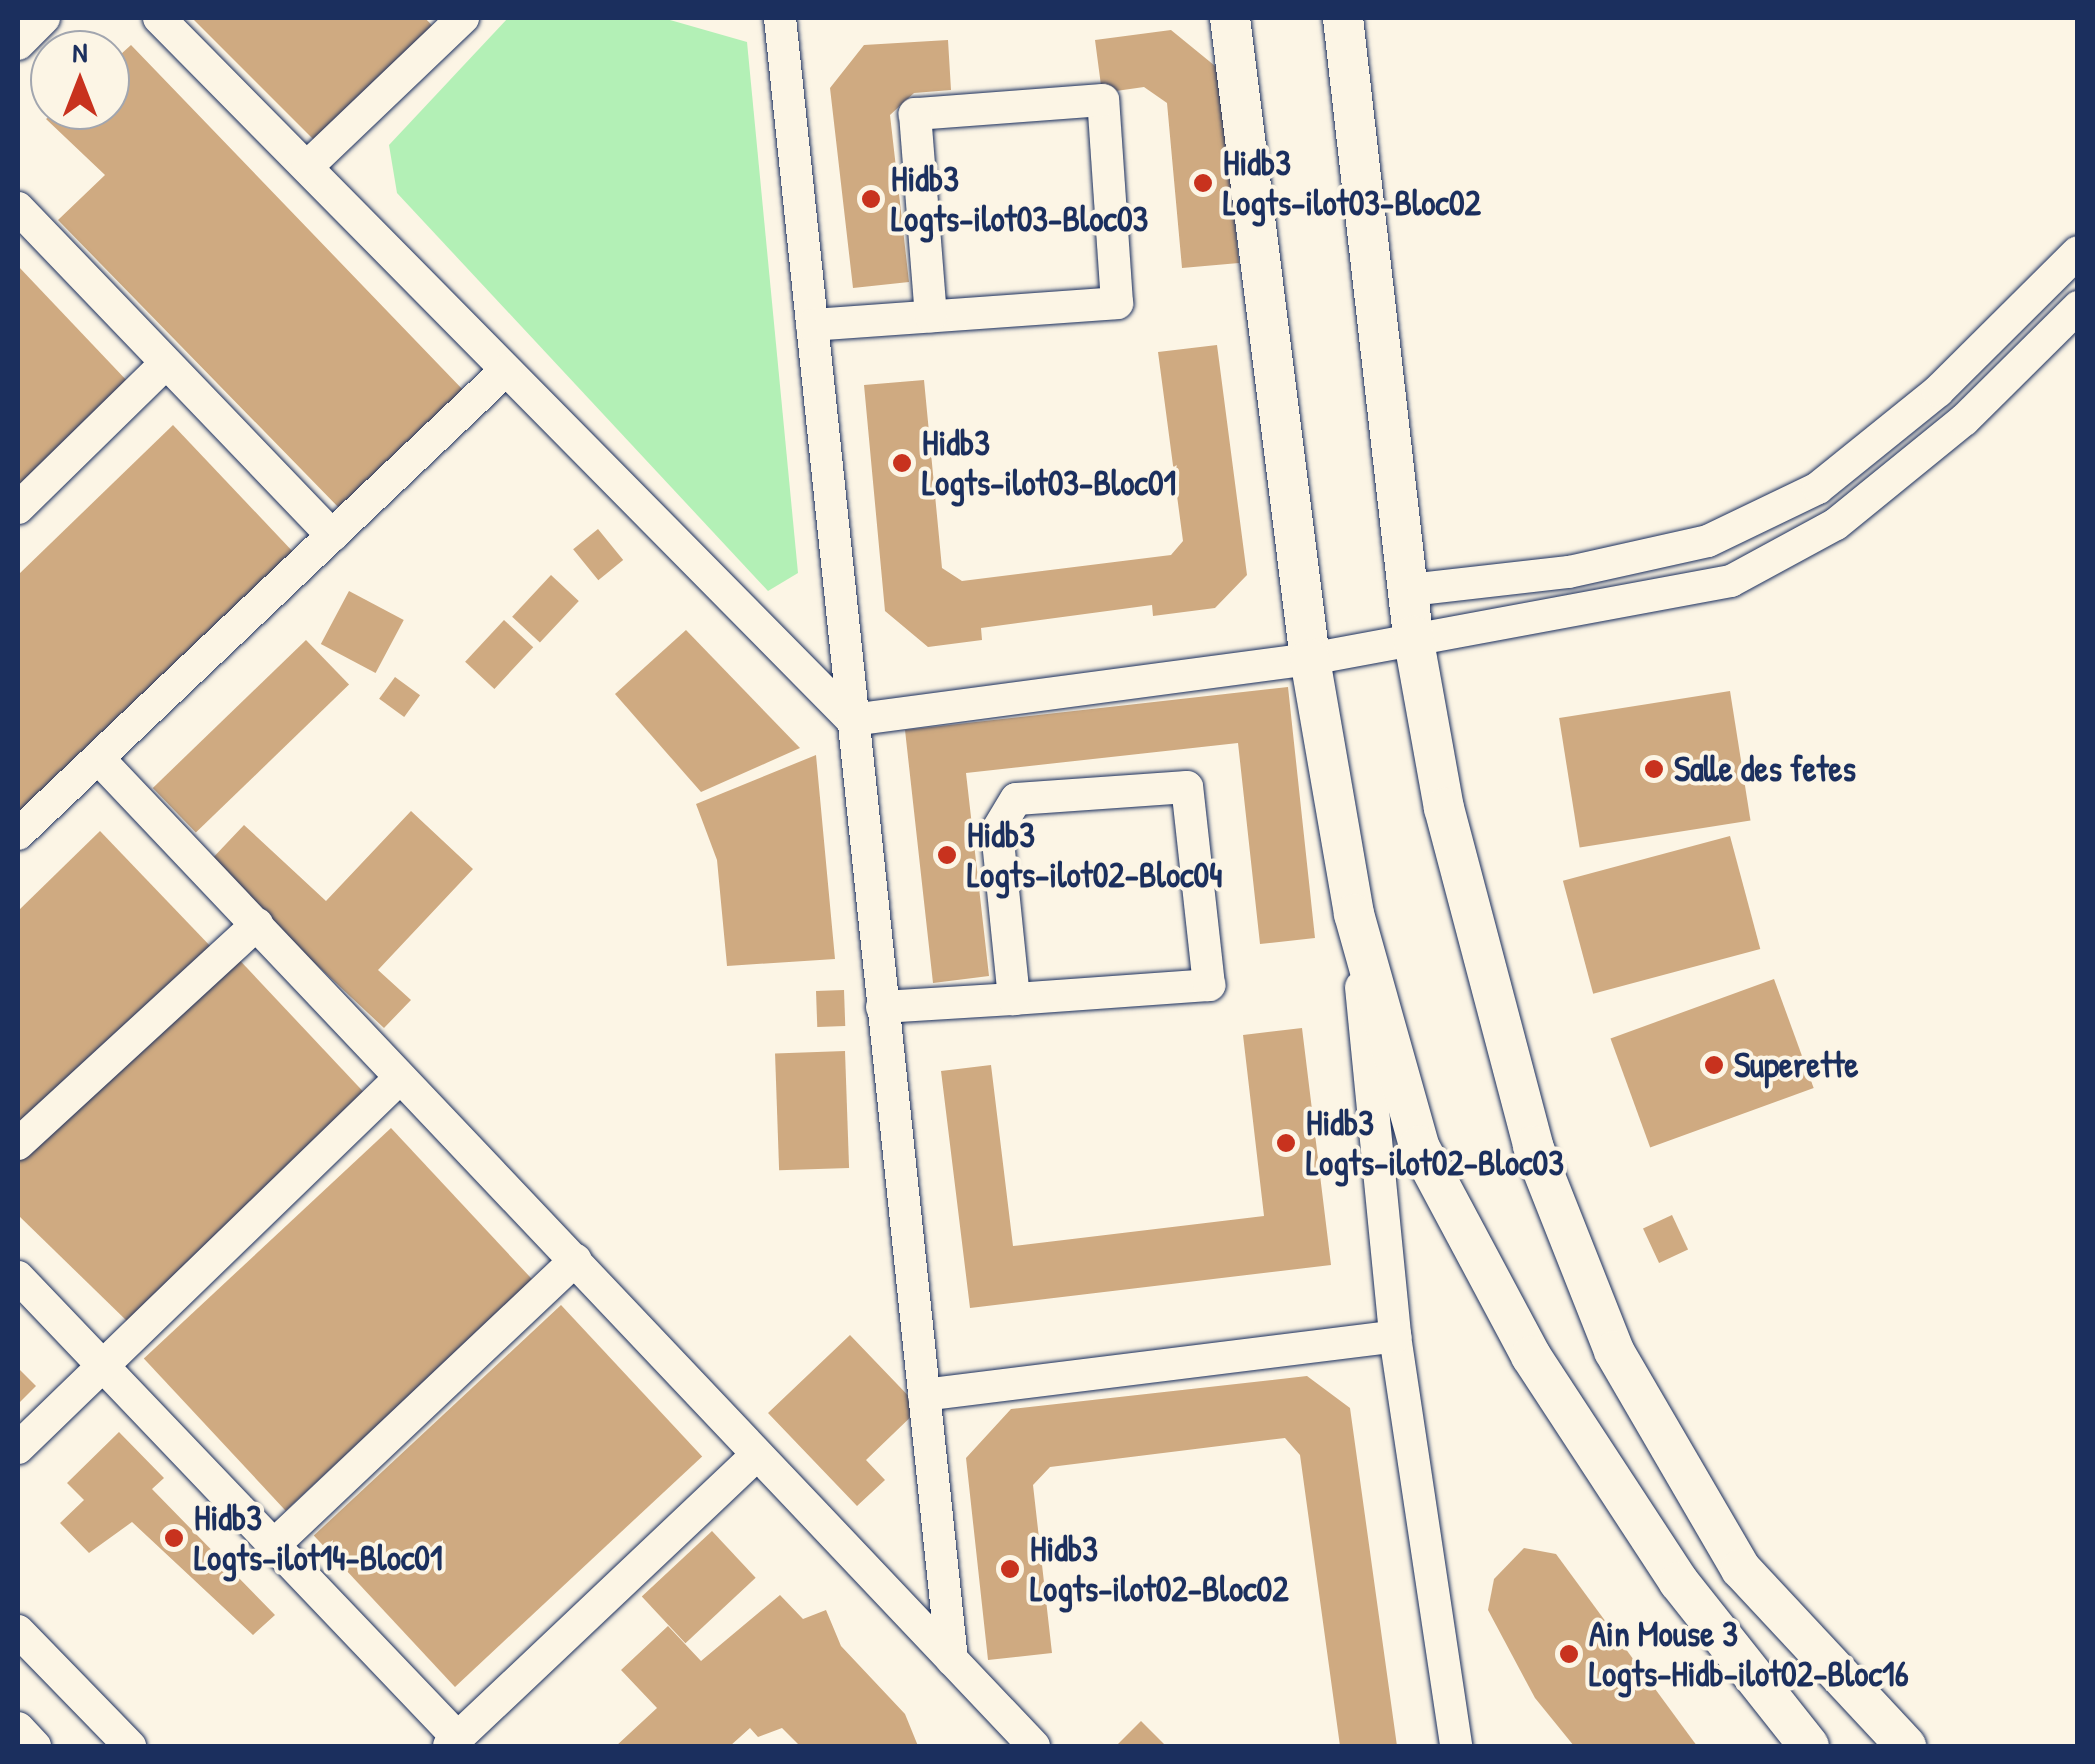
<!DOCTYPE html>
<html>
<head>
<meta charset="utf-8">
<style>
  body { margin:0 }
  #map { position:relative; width:2095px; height:1764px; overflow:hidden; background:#fcf5e5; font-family:"Patrick Hand",sans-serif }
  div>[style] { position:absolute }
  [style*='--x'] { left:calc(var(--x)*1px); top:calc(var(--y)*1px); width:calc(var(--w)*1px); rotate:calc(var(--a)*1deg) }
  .green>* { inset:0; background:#b3f0b6 }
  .building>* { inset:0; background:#cfaa81; transform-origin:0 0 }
  .roads { filter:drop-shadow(0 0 2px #1b2f5e) drop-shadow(0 0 2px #1b2f5e) }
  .minor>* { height:32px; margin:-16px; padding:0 16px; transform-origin:16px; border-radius:16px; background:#fcf5e5 }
  .tertiary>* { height:40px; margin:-20px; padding:0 20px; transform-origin:20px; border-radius:20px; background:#fcf5e5 }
  .dots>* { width:28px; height:28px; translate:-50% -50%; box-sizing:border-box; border:5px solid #fcf5e5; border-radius:50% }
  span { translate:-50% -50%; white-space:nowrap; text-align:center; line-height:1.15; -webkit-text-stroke:8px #fcf5e5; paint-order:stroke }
  .poi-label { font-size:35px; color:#1b2f5e; font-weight:700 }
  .left { translate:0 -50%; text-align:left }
  .frame { position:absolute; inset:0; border:20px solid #1b2f5e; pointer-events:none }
  .north { position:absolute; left:30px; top:30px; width:100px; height:100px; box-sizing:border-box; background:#fcf5e5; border:2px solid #a2a6af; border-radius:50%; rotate:0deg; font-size:28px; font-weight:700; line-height:40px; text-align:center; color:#1b2f5e }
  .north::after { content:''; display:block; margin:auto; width:35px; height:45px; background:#c8321e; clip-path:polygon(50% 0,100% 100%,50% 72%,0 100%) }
</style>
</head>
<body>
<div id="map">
  <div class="green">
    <i style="clip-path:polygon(508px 18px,663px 18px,747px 42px,798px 573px,768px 591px,397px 193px,389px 145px)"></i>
  </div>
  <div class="building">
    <i style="clip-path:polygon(192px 18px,425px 18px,443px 37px,316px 142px)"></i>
    <i style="clip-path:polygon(1171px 30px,1220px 70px,1239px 263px,1182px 268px,1167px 103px,1144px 87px,1102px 93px,1095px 40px)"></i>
    <i style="clip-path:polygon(948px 40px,951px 90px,914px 93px,890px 115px,909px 282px,853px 288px,830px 88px,864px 45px)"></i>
    <i style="clip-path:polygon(131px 45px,466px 393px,342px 511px,58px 220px,105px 175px,46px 119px,57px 110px,110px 110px,110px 64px)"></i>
    <i style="clip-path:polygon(18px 266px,130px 384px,18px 493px)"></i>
    <i style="clip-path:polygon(1217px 345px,1247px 575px,1215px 608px,1153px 616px,1152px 605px,981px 628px,982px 640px,928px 647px,885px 611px,864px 385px,924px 380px,942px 568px,962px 581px,1171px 555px,1183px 541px,1158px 352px)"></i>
    <i style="clip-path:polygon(173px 425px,296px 555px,18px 814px,18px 575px)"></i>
    <i style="left:598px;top:529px;width:40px;height:32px;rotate:51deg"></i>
    <i style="left:551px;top:575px;width:38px;height:57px;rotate:43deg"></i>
    <i style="left:349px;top:591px;width:62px;height:60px;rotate:28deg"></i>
    <i style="left:504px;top:620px;width:40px;height:57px;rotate:43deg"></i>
    <i style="clip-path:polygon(686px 630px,800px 748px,701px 792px,615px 694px)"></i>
    <i style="left:306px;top:640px;width:62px;height:213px;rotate:46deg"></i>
    <i style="left:395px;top:677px;width:31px;height:27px;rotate:36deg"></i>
    <i style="clip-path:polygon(1288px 687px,1315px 938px,1260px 944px,1238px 743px,966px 773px,989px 976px,933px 983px,905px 730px)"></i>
    <i style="left:1730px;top:691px;width:131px;height:173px;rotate:81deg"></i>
    <i style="clip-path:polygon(816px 755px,835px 959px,727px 966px,717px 860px,696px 804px)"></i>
    <i style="clip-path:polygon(411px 811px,473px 869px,378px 970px,411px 1000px,384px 1028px,208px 863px,244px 825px,326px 901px)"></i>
    <i style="clip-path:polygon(100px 831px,214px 950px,18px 1129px,18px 911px)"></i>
    <i style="left:1730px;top:836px;width:117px;height:173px;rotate:75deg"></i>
    <i style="clip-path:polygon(231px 951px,373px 1102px,129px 1323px,18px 1215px,18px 1152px)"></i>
    <i style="left:1774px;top:979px;width:116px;height:174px;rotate:70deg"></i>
    <i style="left:844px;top:990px;width:36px;height:28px;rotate:88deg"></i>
    <i style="clip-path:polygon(1302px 1028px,1331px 1265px,970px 1308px,941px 1071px,991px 1065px,1013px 1246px,1264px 1216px,1243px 1035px)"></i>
    <i style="left:845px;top:1051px;width:117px;height:70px;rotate:88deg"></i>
    <i style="left:391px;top:1128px;width:208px;height:338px;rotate:47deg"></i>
    <i style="left:1672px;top:1215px;width:38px;height:32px;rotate:65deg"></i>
    <i style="left:561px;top:1305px;width:207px;height:338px;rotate:47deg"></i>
    <i style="clip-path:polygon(850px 1335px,920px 1408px,866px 1460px,885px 1480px,857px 1506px,768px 1413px)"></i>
    <i style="clip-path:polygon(18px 1368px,36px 1386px,18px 1404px)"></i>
    <i style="clip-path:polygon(1307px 1376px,1350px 1408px,1397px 1746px,1340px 1746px,1300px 1455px,1285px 1438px,1050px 1467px,1033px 1485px,1052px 1653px,988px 1660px,966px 1458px,1011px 1409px)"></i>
    <i style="clip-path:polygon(119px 1432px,164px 1478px,152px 1489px,275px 1615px,253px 1635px,132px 1522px,89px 1553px,60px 1523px,84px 1500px,67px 1483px)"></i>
    <i style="left:712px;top:1531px;width:64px;height:96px;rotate:47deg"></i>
    <i style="clip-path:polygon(1524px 1548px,1556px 1554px,1697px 1746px,1574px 1746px,1535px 1698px,1488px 1610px,1494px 1579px)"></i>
    <i style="clip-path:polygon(780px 1595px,803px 1619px,826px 1610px,841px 1646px,905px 1714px,918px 1746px,800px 1746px,782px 1728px,758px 1737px,750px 1728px,730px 1746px,616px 1746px,657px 1708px,621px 1670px,668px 1626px,701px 1661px)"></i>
    <i style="clip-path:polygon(1141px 1721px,1166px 1746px,1116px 1746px)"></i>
  </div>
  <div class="roads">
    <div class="minor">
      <i style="--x:159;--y:18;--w:986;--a:45.37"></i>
      <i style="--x:852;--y:720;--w:462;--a:-7.6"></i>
      <i style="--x:1310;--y:659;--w:428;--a:-10.5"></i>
      <i style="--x:1731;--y:581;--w:119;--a:-28.5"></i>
      <i style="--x:1836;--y:524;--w:165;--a:-39.1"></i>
      <i style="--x:1964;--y:420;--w:161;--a:-44.7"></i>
      <i style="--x:780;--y:18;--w:1651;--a:84.02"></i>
      <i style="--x:18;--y:44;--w:37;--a:-45"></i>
      <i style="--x:307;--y:167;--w:216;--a:-43.7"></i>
      <i style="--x:18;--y:208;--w:454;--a:46.2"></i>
      <i style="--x:812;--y:325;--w:306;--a:-4.1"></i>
      <i style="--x:1117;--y:303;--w:203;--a:-93.9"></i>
      <i style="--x:1103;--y:100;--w:189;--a:175.7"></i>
      <i style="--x:915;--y:114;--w:203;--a:85.5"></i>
      <i style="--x:18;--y:508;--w:207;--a:-44.4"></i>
      <i style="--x:1410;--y:590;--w:160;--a:-6.5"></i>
      <i style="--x:1569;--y:572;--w:142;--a:-12.6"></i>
      <i style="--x:1708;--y:541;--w:122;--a:-25.7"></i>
      <i style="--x:1818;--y:488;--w:154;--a:-38.9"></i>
      <i style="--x:1938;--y:391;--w:197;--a:-44.8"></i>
      <i style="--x:98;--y:758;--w:1361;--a:46.55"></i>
      <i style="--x:18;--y:834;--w:673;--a:-43.56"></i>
      <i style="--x:1361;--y:987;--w:351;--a:84.4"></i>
      <i style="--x:1395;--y:1336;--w:415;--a:81.5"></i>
      <i style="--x:882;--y:1007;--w:132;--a:-3.5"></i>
      <i style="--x:1014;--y:999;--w:196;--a:-4.1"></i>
      <i style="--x:1209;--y:985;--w:199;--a:-96.3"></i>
      <i style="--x:1187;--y:787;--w:171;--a:176"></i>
      <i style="--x:1016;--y:799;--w:37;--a:121"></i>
      <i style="--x:997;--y:831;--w:169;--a:84.2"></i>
      <i style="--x:18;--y:1144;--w:325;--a:-42.6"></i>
      <i style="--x:18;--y:1277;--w:637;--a:46.34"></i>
      <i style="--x:924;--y:1395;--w:475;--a:-7.1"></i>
      <i style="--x:18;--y:1448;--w:532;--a:-44.09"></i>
      <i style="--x:274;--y:1545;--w:415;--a:-43.4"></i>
      <i style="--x:18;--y:1631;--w:161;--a:45.8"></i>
      <i style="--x:18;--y:1728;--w:25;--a:47"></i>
      <i style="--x:449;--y:1746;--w:424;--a:-43.4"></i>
    </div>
    <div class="tertiary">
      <i style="--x:1230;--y:18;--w:646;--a:82.89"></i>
      <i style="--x:1310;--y:659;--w:259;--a:80.2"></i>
      <i style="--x:1354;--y:914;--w:241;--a:74.3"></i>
      <i style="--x:1419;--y:1146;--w:238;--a:61.9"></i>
      <i style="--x:1531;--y:1356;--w:270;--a:56.8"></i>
      <i style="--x:1679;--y:1582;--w:209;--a:51.6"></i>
      <i style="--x:1343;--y:18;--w:622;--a:83.54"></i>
      <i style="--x:1413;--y:636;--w:175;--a:79.8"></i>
      <i style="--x:1444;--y:808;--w:350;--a:75.2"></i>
      <i style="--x:1533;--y:1146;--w:220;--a:68.4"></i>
      <i style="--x:1614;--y:1351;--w:252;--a:59.8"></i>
      <i style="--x:1741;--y:1569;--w:242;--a:47"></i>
    </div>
  </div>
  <div class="dots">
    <i style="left:1203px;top:183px;background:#c8321e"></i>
    <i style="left:871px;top:199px;background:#c8321e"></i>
    <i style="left:902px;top:463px;background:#c8321e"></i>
    <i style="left:1654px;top:769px;background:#c8321e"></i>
    <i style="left:947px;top:855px;background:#c8321e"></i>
    <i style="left:1714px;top:1065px;background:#c8321e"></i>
    <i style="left:1286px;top:1143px;background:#c8321e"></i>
    <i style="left:174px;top:1538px;background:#c8321e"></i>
    <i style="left:1010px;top:1569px;background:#c8321e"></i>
    <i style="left:1569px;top:1654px;background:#c8321e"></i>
  </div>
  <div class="poi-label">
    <span class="left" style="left:1223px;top:183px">Hidb3<br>Logts-ilot03-Bloc02</span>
    <span class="left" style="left:891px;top:199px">Hidb3<br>Logts-ilot03-Bloc03</span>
    <span class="left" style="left:922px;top:463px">Hidb3<br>Logts-ilot03-Bloc01</span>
    <span class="left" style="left:1674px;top:769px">Salle des fetes</span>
    <span class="left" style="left:967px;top:855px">Hidb3<br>Logts-ilot02-Bloc04</span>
    <span class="left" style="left:1734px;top:1065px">Superette</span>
    <span class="left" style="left:1306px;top:1143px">Hidb3<br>Logts-ilot02-Bloc03</span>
    <span class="left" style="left:194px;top:1538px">Hidb3<br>Logts-ilot14-Bloc01</span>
    <span class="left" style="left:1030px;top:1569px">Hidb3<br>Logts-ilot02-Bloc02</span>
    <span class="left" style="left:1589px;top:1654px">Ain Mouse 3<br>Logts-Hidb-ilot02-Bloc16</span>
  </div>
  <div class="frame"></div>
  <div class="north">N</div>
</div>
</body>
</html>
